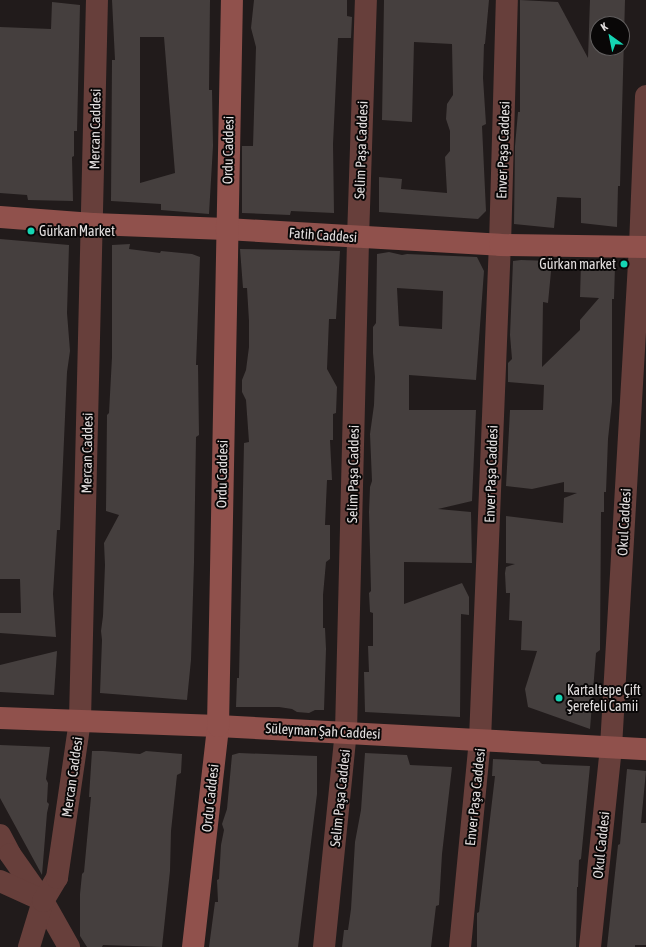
<!DOCTYPE html>
<html>
<head>
<meta charset="utf-8">
<style>
  body { margin:0 }
  #map { position:relative; width:646px; height:947px; overflow:hidden; background:#211b1b; font-family:"Asap Condensed",sans-serif }
  div>[style] { position:absolute }
  [style*='--x'] { left:calc(var(--x)*1px); top:calc(var(--y)*1px); width:calc(var(--w)*1px); rotate:calc(var(--a)*1deg) }
  .building>* { inset:0; background:#453f3e }
  .street>* { height:22px; margin:-11px; padding:0 11px; transform-origin:11px; border-radius:11px; background:#673f3b }
  .secondary>* { height:22px; margin:-11px; padding:0 11px; transform-origin:11px; border-radius:11px; background:#90514c }
  .dots>* { width:11px; height:11px; translate:-50% -50%; box-sizing:border-box; border:2px solid #090707; border-radius:50% }
  span { translate:-50% -50%; white-space:nowrap; text-align:center; line-height:1.15; -webkit-text-stroke:4px #090707; paint-order:stroke }
  .street-label { font-size:14px; color:#e2dede }
  .poi-label { font-size:14px; color:#e2dede }
  .left { translate:0 -50%; text-align:left }
  .right { translate:-100% -50%; text-align:right }
  .north { position:absolute; left:590px; top:16px; width:40px; height:40px; box-sizing:border-box; background:#090707; border:1px solid #605d5d; border-radius:50%; rotate:327deg; font-size:11px; font-weight:700; line-height:16px; text-align:center; color:#e2dede }
  .north::after { content:''; display:block; margin:auto; width:14px; height:18px; background:#15d5b3; clip-path:polygon(50% 0,100% 100%,50% 72%,0 100%) }
</style>
</head>
<body>
<div id="map">
  <div class="building">
    <i style="clip-path:polygon(evenodd,112px 0,210px 0,209px 90px,212px 90px,213px 146px,209px 214px,161px 210px,161px 204px,111px 201px,112px 60px,115px 60px,112px 0,140px 37px,164px 37px,175px 173px,140px 183px,140px 37px)"></i>
    <i style="clip-path:polygon(254px 0,347px 0,347px 16px,352px 17px,351px 38px,338px 38px,333px 144px,334px 213px,291px 211px,290px 215px,242px 213px,242px 146px,253px 146px,256px 47px,251px 28px)"></i>
    <i style="clip-path:polygon(384px 0,489px 0,485px 44px,484px 44px,483px 78px,486px 124px,482px 126px,486px 211px,478px 219px,379px 212px,379px 177px,402px 179px,401px 189px,447px 193px,445px 157px,450px 151px,450px 131px,446px 119px,447px 104px,453px 95px,452px 44px,414px 42px,412px 122px,382px 120px)"></i>
    <i style="clip-path:polygon(evenodd,520px 0,558px 2px,588px 58px,590px 0,625px 0,620px 186px,618px 186px,617px 227px,581px 223px,581px 198px,557px 197px,554px 228px,514px 224px,515px 146px,518px 112px,520px 112px,520px 0,598px 24px,622px 24px,622px 48px,598px 48px,598px 24px)"></i>
    <i style="clip-path:polygon(52px 2px,80px 5px,77px 131px,74px 131px,74px 156px,72px 157px,73px 201px,28px 200px,27px 195px,0 193px,0 27px,51px 29px)"></i>
    <i style="clip-path:polygon(0 239px,69px 245px,67px 313px,70px 351px,67px 372px,60px 530px,57px 530px,53px 594px,56px 637px,0 633px,0 613px,21px 613px,20px 579px,0 579px)"></i>
    <i style="clip-path:polygon(130px 244px,129px 249px,160px 253px,161px 251px,192px 254px,200px 257px,196px 365px,198px 365px,199px 435px,196px 437px,194px 562px,191px 660px,187px 700px,100px 693px,102px 640px,101px 631px,103px 616px,105px 565px,104px 543px,119px 515px,106px 511px,107px 415px,109px 413px,112px 357px,112px 245px)"></i>
    <i style="clip-path:polygon(240px 249px,340px 251px,336px 319px,329px 319px,327px 369px,337px 387px,336px 413px,333px 414px,333px 440px,330px 440px,332px 480px,327px 480px,325px 525px,330px 525px,330px 559px,326px 562px,323px 595px,323px 628px,325px 628px,326px 649px,324px 710px,315px 710px,309px 713px,297px 712px,292px 709px,279px 707px,236px 707px,237px 678px,239px 678px,244px 443px,249px 442px,246px 400px,242px 392px,242px 380px,246px 370px,249px 347px,249px 321px,247px 288px,243px 288px)"></i>
    <i style="clip-path:polygon(evenodd,389px 252px,402px 255px,407px 254px,477px 257px,484px 271px,476px 380px,409px 375px,409px 410px,476px 410px,472px 501px,438px 509px,471px 512px,472px 563px,404px 562px,404px 604px,462px 583px,469px 597px,469px 615px,461px 614px,460px 717px,365px 712px,364px 672px,369px 672px,368px 646px,373px 646px,373px 613px,370px 612px,369px 593px,371px 591px,369px 512px,370px 487px,372px 481px,370px 434px,374px 405px,375px 377px,373px 353px,373px 327px,376px 323px,377px 254px,389px 252px,397px 288px,443px 291px,442px 329px,399px 326px,397px 288px)"></i>
    <i style="clip-path:polygon(521px 260px,552px 261px,548px 303px,543px 302px,542px 367px,580px 330px,580px 320px,599px 298px,580px 297px,581px 262px,615px 266px,614px 299px,612px 299px,612px 402px,608px 439px,606px 492px,604px 492px,604px 512px,601px 512px,600px 650px,596px 653px,590px 729px,528px 707px,525px 689px,537px 651px,521px 650px,522px 621px,509px 620px,510px 593px,506px 593px,505px 573px,506px 567px,515px 564px,506px 563px,506px 516px,563px 523px,564px 498px,577px 493px,564px 492px,564px 482px,532px 489px,506px 486px,510px 410px,543px 410px,544px 385px,508px 382px,508px 363px,512px 359px,510px 335px,513px 261px)"></i>
    <i style="clip-path:polygon(57px 651px,54px 695px,0 692px,0 665px)"></i>
    <i style="clip-path:polygon(0 745px,50px 747px,46px 779px,48px 783px,47px 802px,49px 804px,47px 813px,42px 875px,0 798px)"></i>
    <i style="clip-path:polygon(92px 751px,103px 751px,140px 754px,146px 751px,182px 754px,181px 773px,177px 775px,171px 831px,170px 871px,162px 947px,103px 945px,102px 947px,87px 947px,80px 936px,80px 894px,82px 874px,84px 872px,91px 797px,89px 797px)"></i>
    <i style="clip-path:polygon(239px 753px,317px 756px,317px 794px,298px 947px,209px 947px,215px 902px,218px 902px,217px 880px,219px 879px,221px 845px,224px 830px,222px 824px,227px 809px,232px 755px)"></i>
    <i style="clip-path:polygon(365px 753px,407px 755px,410px 765px,452px 767px,442px 854px,439px 905px,436px 906px,431px 947px,342px 947px,344px 930px,348px 930px,351px 909px,355px 842px,361px 810px)"></i>
    <i style="clip-path:polygon(493px 759px,539px 761px,542px 764px,590px 766px,581px 859px,579px 860px,578px 887px,577px 887px,576px 947px,477px 947px,477px 913px,479px 912px,495px 776px,492px 776px)"></i>
    <i style="clip-path:polygon(627px 769px,646px 771px,641px 823px,646px 823px,646px 945px,635px 945px,635px 947px,607px 947px,618px 845px,620px 844px)"></i>
  </div>
  <div class="street">
    <i style="--x:0;--y:835;--w:21;--a:62"></i>
    <i style="--x:10;--y:854;--w:57;--a:54.9"></i>
    <i style="--x:43;--y:901;--w:53;--a:60.5"></i>
    <i style="--x:0;--y:881;--w:46;--a:24.3"></i>
    <i style="--x:29;--y:947;--w:48;--a:-73.1"></i>
    <i style="--x:43;--y:901;--w:27;--a:-59"></i>
    <i style="--x:57;--y:878;--w:160;--a:-81.7"></i>
    <i style="--x:80;--y:720;--w:720;--a:-88.65"></i>
    <i style="--x:324;--y:947;--w:216;--a:-84.2"></i>
    <i style="--x:346;--y:732;--w:494;--a:-88.6"></i>
    <i style="--x:358;--y:238;--w:238;--a:-88.1"></i>
    <i style="--x:460;--y:947;--w:208;--a:-84.5"></i>
    <i style="--x:480;--y:740;--w:495;--a:-87.7"></i>
    <i style="--x:500;--y:245;--w:245;--a:-88.4"></i>
    <i style="--x:590;--y:947;--w:201;--a:-84"></i>
    <i style="--x:611;--y:747;--w:502;--a:-86.69"></i>
    <i style="--x:640;--y:246;--w:150;--a:-87.7"></i>
  </div>
  <div class="secondary">
    <i style="--x:0;--y:217;--w:93;--a:4.3"></i>
    <i style="--x:93;--y:224;--w:133;--a:2.2"></i>
    <i style="--x:226;--y:229;--w:274;--a:3.3"></i>
    <i style="--x:500;--y:245;--w:146;--a:0.8"></i>
    <i style="--x:0;--y:718;--w:218;--a:2.1"></i>
    <i style="--x:218;--y:726;--w:429;--a:3.1"></i>
    <i style="--x:193;--y:947;--w:222;--a:-83.5"></i>
    <i style="--x:218;--y:726;--w:726;--a:-88.9"></i>
  </div>
  <div class="dots">
    <i style="left:31px;top:231px;background:#15d5b3"></i>
    <i style="left:624px;top:264px;background:#15d5b3"></i>
    <i style="left:559px;top:698px;background:#15d5b3"></i>
  </div>
  <div class="street-label">
    <span style="left:95px;top:129px;rotate:-89deg">Mercan Caddesi</span>
    <span style="left:228px;top:150px;rotate:-89deg">Ordu Caddesi</span>
    <span style="left:361px;top:150px;rotate:-88deg">Selim Paşa Caddesi</span>
    <span style="left:503px;top:150px;rotate:-88deg">Enver Paşa Caddesi</span>
    <span style="left:323px;top:235px;rotate:4deg">Fatih Caddesi</span>
    <span style="left:87px;top:453px;rotate:-89deg">Mercan Caddesi</span>
    <span style="left:222px;top:474px;rotate:-89deg">Ordu Caddesi</span>
    <span style="left:353px;top:474px;rotate:-89deg">Selim Paşa Caddesi</span>
    <span style="left:491px;top:474px;rotate:-88deg">Enver Paşa Caddesi</span>
    <span style="left:624px;top:522px;rotate:-87deg">Okul Caddesi</span>
    <span style="left:323px;top:731px;rotate:3deg">Süleyman Şah Caddesi</span>
    <span style="left:72px;top:777px;rotate:-82deg">Mercan Caddesi</span>
    <span style="left:475px;top:797px;rotate:-84deg">Enver Paşa Caddesi</span>
    <span style="left:210px;top:798px;rotate:-84deg">Ordu Caddesi</span>
    <span style="left:340px;top:798px;rotate:-84deg">Selim Paşa Caddesi</span>
    <span style="left:601px;top:845px;rotate:-84deg">Okul Caddesi</span>
  </div>
  <div class="poi-label">
    <span class="left" style="left:39px;top:231px">Gürkan Market</span>
    <span class="right" style="left:616px;top:264px">Gürkan market</span>
    <span class="left" style="left:567px;top:698px">Kartaltepe Çift<br>Şerefeli Camii</span>
  </div>
  <div class="north">K</div>
</div>
</body>
</html>
